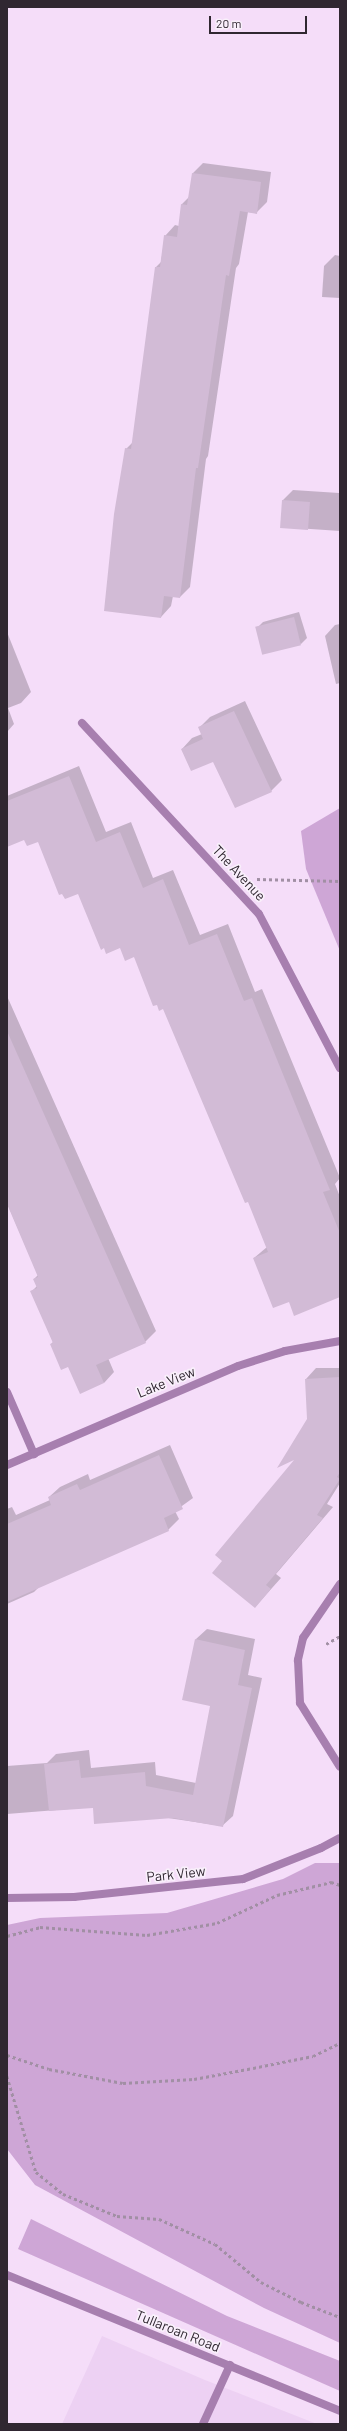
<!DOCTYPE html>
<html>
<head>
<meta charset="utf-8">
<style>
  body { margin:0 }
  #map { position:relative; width:347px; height:2431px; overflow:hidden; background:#f5ddf9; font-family:Barlow,sans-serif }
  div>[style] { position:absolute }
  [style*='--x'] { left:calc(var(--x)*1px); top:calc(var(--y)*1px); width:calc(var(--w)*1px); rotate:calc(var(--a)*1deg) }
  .built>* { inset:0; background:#edd1f3 }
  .green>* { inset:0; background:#cea6d6 }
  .shadow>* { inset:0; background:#0003 }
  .building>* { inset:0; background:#d2bbd6; transform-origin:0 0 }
  .path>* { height:2.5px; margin-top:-1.25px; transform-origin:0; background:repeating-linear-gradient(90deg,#a18fa4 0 3px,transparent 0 6px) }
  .service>* { height:8px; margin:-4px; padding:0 4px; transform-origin:4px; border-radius:4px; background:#a77faf }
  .minor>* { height:8px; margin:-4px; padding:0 4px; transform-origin:4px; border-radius:4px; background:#a77faf }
  .tertiary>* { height:8px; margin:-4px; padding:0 4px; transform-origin:4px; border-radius:4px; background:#a77faf }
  span { translate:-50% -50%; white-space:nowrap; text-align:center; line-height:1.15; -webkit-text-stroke:3.5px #f9f0fb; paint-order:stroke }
  .street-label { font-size:14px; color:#302731 }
  .frame { position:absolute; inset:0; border:8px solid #302731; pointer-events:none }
  .scale { position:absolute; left:209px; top:16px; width:98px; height:18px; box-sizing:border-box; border:2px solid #302731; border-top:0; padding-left:5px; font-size:12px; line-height:14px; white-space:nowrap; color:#302731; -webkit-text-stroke:3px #f9f0fb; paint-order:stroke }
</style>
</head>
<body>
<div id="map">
  <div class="built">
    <i style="clip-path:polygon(102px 2336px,205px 2380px,317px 2424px,62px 2424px)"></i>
  </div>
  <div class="green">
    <i style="clip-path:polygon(340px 808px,340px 951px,306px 869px,301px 831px)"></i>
    <i style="clip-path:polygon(315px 1863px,340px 1863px,340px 2343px,264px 2308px,35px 2185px,7px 2149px,7px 1925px,40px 1918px,167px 1913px,283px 1879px)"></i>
    <i style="clip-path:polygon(31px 2219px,227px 2316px,340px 2361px,340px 2391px,18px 2249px)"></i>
  </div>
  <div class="shadow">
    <i style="clip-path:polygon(203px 163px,271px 172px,267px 202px,256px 213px,248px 212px,239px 264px,236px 268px,208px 456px,206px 459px,190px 587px,180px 597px,173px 596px,171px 606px,161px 617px,126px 449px,133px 442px,156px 267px,161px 262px,165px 236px,175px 225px,179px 226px,182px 204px,189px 197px,193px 173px)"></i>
    <i style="clip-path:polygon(335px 255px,340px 256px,340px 298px,322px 297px,324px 266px)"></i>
    <i style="clip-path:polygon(340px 486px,340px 531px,281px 527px,283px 500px,293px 490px,339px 493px)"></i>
    <i style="clip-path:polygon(299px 612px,307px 638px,301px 644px,257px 628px,263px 622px)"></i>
    <i style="clip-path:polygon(340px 624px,340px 683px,336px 684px,325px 636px,335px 625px)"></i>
    <i style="clip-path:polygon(7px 632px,31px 692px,21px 703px,8px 708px,14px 724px,7px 732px)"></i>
    <i style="clip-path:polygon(245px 701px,282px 780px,271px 791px,214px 760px,182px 749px,192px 738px,202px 734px,199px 728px,210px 717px)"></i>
    <i style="clip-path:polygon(79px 766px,106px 832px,131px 822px,153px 878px,173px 870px,200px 935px,228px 924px,255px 992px,262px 989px,340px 1178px,335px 1184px,340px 1197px,340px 1296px,289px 1301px,254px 1258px,267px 1247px,249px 1200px,164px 1008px,134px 956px,120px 947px,39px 841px,7px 832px,7px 796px)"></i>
    <i style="clip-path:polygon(7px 996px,156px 1331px,145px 1342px,108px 1358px,114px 1372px,104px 1383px,69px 1366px,51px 1344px,53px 1342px,32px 1291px,37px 1286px,34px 1279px,38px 1275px,7px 1203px)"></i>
    <i style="clip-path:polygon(316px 1368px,340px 1368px,340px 1483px,327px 1504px,333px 1507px,276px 1574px,281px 1578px,255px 1607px,302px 1452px,308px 1419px,306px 1379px)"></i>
    <i style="clip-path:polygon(170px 1445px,193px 1498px,175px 1511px,179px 1519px,168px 1530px,41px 1585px,34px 1592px,7px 1604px,7px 1509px,12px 1507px,16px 1515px,50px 1500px,49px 1497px,60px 1487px,88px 1474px,90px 1480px)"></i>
    <i style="clip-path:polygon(207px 1629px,255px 1639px,248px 1675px,262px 1678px,233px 1816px,222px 1826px,94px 1807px,7px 1814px,7px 1766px,47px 1763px,56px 1754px,89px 1750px,91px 1768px,155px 1762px,156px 1775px,196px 1783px,211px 1705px,183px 1699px,196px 1639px)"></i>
  </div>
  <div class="building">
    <i style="clip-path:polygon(192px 173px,261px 182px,257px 214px,240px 211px,229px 276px,226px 275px,198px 468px,196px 468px,180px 598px,164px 596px,161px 618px,104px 611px,114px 514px,125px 448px,131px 449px,155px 267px,160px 267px,164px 235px,177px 237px,181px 204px,187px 205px)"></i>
    <i style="left:282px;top:500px;width:28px;height:28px;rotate:4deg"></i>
    <i style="left:294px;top:617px;width:29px;height:40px;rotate:76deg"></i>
    <i style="clip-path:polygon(234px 711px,272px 792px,235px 808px,213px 762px,191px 771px,181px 749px,203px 739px,198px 727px)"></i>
    <i style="clip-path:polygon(69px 776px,96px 842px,120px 832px,143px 888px,163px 879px,189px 945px,217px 934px,244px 1001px,252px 998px,330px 1190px,323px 1192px,340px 1233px,340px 1297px,294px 1316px,289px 1302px,273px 1308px,253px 1258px,268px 1252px,248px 1202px,245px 1203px,163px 1009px,159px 1011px,157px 1005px,153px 1006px,134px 957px,125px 961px,120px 948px,106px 954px,104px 948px,101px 950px,78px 894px,65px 899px,62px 894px,59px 895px,38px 842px,27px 846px,24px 840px,7px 847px,7px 801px)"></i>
    <i style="clip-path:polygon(7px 1031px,146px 1343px,96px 1365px,104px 1383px,80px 1394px,68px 1367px,61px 1370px,50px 1344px,53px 1343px,30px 1291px,37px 1288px,33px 1279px,38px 1277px,7px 1204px)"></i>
    <i style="clip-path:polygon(340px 1377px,340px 1472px,337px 1477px,340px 1479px,317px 1515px,323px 1518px,266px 1585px,271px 1589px,255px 1608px,212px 1573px,222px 1561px,215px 1555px,294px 1460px,277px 1468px,307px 1419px,305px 1379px)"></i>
    <i style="clip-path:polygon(159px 1455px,183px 1509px,164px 1518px,169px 1531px,7px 1602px,7px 1524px,51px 1505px,48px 1497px,77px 1484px,80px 1490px)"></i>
    <i style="clip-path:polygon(195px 1639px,245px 1650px,238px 1685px,252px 1688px,223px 1827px,173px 1818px,94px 1824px,93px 1808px,49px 1811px,44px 1764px,79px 1760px,81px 1778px,145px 1772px,146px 1786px,193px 1795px,210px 1706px,182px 1700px)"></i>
  </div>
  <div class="path">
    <i style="--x:257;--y:879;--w:83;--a:1.4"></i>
    <i style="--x:326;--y:1644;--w:16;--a:-30"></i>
    <i style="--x:7;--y:1936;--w:34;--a:-15"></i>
    <i style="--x:40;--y:1927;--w:107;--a:4.3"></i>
    <i style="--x:147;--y:1935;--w:71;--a:-9.7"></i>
    <i style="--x:217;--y:1923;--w:66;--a:-25"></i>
    <i style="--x:277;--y:1895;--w:56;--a:-13.5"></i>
    <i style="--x:331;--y:1882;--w:9;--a:18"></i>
    <i style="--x:7;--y:2055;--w:44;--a:18.4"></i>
    <i style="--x:49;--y:2069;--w:75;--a:10.7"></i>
    <i style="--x:123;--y:2083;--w:71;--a:-3.2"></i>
    <i style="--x:194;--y:2079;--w:60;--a:-10.6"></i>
    <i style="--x:253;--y:2068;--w:61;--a:-11.3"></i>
    <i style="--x:313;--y:2056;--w:30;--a:-26"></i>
    <i style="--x:7;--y:2076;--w:100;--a:73.2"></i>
    <i style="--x:36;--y:2172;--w:35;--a:39"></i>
    <i style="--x:63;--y:2194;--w:58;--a:22.2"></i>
    <i style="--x:117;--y:2216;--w:42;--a:4.1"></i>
    <i style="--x:159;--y:2219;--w:61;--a:24.1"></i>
    <i style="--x:215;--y:2244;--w:60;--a:39.6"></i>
    <i style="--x:261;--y:2282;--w:45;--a:26.6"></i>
    <i style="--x:301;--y:2302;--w:42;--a:21"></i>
  </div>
  <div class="service">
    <i style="--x:203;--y:2424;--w:65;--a:-65.4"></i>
  </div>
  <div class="minor">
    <i style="--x:82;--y:723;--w:260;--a:47.2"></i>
    <i style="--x:259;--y:914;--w:174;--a:62.3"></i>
    <i style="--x:7;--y:1392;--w:68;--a:66.5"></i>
    <i style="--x:7;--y:1465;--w:251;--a:-23.2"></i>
    <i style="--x:238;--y:1366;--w:49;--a:-17.7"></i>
    <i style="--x:285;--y:1351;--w:56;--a:-10.3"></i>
    <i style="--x:340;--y:1584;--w:65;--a:124.4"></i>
    <i style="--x:303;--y:1638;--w:23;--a:103"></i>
    <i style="--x:298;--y:1660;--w:43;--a:87.3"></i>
    <i style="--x:300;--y:1703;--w:75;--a:58"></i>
    <i style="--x:7;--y:1898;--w:67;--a:-0.9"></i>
    <i style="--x:74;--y:1897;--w:170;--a:-6.1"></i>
    <i style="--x:243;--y:1879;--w:84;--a:-21.7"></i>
    <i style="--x:321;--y:1848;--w:21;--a:-28"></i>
  </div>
  <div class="tertiary">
    <i style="--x:7;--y:2275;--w:360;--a:22.2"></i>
  </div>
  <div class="street-label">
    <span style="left:239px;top:873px;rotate:47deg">The Avenue</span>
    <span style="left:166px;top:1382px;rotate:-22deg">Lake View</span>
    <span style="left:176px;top:1874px;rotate:-6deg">Park View</span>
    <span style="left:178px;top:2331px;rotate:22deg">Tullaroan Road</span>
  </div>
  <div class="frame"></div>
  <div class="scale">20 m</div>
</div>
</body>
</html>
